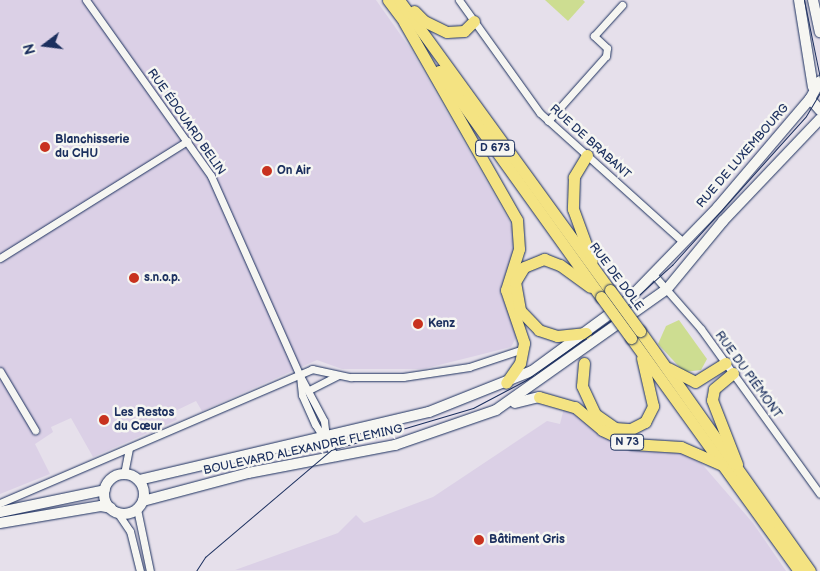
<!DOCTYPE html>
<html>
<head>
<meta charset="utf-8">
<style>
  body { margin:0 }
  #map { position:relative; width:820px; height:571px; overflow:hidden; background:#e6e0eb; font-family:"Balsamiq Sans",sans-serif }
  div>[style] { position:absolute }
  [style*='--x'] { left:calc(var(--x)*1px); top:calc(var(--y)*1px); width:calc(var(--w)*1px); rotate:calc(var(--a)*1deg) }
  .built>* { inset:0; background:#dbd0e6 }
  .green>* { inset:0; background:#cddd91 }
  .roads { filter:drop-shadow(0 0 1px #1b2f5e) drop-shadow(0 0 1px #1b2f5e) }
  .street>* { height:7px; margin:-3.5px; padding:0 3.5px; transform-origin:3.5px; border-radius:3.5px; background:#f6f6f2 }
  .secondary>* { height:10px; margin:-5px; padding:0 5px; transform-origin:5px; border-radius:5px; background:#f6f6f2 }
  .secondary>.ring { margin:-5px; padding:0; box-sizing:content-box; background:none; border:10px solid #f6f6f2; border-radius:50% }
  .primary>* { height:11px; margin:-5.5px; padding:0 5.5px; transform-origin:5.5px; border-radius:5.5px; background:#f4e382 }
  .tram>* { height:1px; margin:-0.5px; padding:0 0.5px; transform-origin:0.5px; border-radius:0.5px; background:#1b2f5e }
  .bridges { filter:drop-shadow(0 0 1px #1b2f5e) drop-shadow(0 0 1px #1b2f5e) }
  .primary-bridge>* { height:11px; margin:-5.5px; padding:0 5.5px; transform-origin:5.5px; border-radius:5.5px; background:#f4e382 }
  .dots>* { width:14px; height:14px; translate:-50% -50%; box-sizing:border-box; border:2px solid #f6f6f2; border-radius:50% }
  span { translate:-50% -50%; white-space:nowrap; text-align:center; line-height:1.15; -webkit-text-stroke:5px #f6f6f2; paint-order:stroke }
  .shield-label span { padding:1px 4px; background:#f6f6f2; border:1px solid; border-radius:4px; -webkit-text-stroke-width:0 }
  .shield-label { font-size:11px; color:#1b2f5e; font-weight:700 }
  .street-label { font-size:12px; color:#1b2f5e }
  .poi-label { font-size:12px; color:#1b2f5e; font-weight:700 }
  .left { translate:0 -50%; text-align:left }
  .north { position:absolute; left:20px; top:20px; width:50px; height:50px; -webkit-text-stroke:4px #f6f6f2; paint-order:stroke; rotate:255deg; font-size:14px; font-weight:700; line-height:20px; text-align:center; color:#1b2f5e }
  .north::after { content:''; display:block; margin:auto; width:18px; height:22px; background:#1b2f5e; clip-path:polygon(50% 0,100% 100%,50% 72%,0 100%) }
</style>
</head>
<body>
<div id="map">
  <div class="built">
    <i style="clip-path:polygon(0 0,376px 0,410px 48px,512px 226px,516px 247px,500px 292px,518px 334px,511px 347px,423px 369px,342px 369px,317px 360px,202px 411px,196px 401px,173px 412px,177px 420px,93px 457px,71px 418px,51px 427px,53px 432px,35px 444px,50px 474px,0 494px)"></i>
    <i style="clip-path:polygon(564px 408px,630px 450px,680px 453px,701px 463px,753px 523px,786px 571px,235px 570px,338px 533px,356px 515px,364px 523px,433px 497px,547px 421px,560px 424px)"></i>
  </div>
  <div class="green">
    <i style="clip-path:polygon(545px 0,583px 0,585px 2px,568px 21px)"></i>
    <i style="clip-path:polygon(679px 320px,707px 359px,701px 370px,684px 372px,658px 344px,666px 326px)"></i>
  </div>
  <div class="roads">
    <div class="street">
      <i style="--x:86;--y:0;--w:216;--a:54.6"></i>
      <i style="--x:211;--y:176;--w:219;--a:66"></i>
      <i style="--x:300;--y:376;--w:19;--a:84"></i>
      <i style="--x:302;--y:395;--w:32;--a:66"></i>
      <i style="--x:315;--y:424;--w:39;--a:58"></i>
      <i style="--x:459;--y:0;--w:139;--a:54.4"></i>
      <i style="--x:540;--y:113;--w:191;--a:42"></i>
      <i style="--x:548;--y:121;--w:87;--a:-48.3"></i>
      <i style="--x:606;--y:56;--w:8;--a:-83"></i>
      <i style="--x:607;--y:48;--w:18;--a:-137"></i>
      <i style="--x:594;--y:36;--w:42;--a:-47.9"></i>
      <i style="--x:0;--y:258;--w:221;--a:-32"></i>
      <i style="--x:652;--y:273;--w:74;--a:48.8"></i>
      <i style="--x:701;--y:329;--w:203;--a:54.2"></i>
      <i style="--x:0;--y:371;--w:69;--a:59.3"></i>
      <i style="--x:300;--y:376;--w:51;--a:61.9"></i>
      <i style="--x:324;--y:421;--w:17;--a:83"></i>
      <i style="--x:311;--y:389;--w:30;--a:-27"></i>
      <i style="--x:124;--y:474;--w:25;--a:-79"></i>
      <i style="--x:0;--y:503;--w:340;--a:-23.2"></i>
      <i style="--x:312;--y:369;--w:40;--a:12"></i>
      <i style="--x:351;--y:377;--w:52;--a:0"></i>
      <i style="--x:403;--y:377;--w:67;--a:-8.6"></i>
      <i style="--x:469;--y:367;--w:57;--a:-18.4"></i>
      <i style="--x:137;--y:509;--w:63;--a:78.2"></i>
      <i style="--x:117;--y:512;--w:23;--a:56"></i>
      <i style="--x:130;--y:531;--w:41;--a:76"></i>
    </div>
    <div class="secondary">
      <i style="--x:799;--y:0;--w:88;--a:80.9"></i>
      <i style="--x:813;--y:0;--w:33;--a:78"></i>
      <i style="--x:820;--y:81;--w:21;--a:119"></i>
      <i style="--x:810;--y:99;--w:15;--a:48"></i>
      <i style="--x:515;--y:403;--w:25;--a:-14"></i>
      <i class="ring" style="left:104px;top:474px;width:30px;height:30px"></i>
      <i style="--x:139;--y:480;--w:298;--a:-13.2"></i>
      <i style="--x:429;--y:412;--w:111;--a:-21.7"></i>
      <i style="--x:532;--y:371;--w:117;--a:-36.3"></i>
      <i style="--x:626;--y:302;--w:132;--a:-45.9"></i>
      <i style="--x:718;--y:207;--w:142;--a:-49.6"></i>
      <i style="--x:143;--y:501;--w:109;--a:-14.9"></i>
      <i style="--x:248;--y:473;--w:150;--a:-10.8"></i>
      <i style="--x:395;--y:445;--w:107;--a:-19.1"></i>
      <i style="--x:496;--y:410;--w:209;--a:-35.3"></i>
      <i style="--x:667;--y:289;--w:88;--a:-50.5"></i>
      <i style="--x:723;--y:221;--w:141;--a:-46.4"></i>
      <i style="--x:0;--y:512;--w:107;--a:-11.8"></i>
      <i style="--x:0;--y:523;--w:102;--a:-9.6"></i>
      <i style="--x:101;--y:506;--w:10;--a:11"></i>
    </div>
    <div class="primary">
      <i style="--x:388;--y:0;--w:34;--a:53"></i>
      <i style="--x:399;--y:0;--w:359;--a:54"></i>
      <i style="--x:414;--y:11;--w:14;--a:45"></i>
      <i style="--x:424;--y:21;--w:25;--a:26"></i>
      <i style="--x:447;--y:32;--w:17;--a:-3"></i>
      <i style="--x:464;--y:31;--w:14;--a:-45"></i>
      <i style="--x:404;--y:22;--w:228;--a:60.3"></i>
      <i style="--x:517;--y:220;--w:29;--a:86"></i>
      <i style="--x:519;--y:249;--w:43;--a:107.6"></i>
      <i style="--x:506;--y:290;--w:56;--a:71.2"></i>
      <i style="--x:524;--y:343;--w:20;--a:101"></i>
      <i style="--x:520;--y:363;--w:24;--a:125"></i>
      <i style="--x:439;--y:71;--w:278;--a:54.4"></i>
      <i style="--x:587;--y:155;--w:26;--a:121"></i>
      <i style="--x:574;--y:177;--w:32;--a:92"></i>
      <i style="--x:573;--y:209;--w:55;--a:69.9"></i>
      <i style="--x:640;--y:331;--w:294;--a:54.7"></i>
      <i style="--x:586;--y:333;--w:29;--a:174"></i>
      <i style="--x:557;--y:336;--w:19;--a:-162"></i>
      <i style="--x:539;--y:330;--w:28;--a:-134"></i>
      <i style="--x:520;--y:310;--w:28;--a:-100"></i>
      <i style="--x:515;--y:282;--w:17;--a:-59"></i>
      <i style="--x:524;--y:267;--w:22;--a:-22"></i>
      <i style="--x:544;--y:259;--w:17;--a:21"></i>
      <i style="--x:560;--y:265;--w:37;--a:36"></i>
      <i style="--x:631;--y:338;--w:287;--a:54.2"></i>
      <i style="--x:584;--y:363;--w:23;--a:95"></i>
      <i style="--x:582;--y:386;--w:31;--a:65"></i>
      <i style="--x:595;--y:414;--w:24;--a:35"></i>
      <i style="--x:615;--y:428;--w:16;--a:4"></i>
      <i style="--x:631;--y:429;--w:16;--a:-27"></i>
      <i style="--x:645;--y:422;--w:18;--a:-63"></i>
      <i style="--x:653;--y:406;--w:49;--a:-102.9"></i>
      <i style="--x:668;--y:368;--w:30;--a:27"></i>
      <i style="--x:695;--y:382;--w:36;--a:-32"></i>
      <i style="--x:733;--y:373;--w:25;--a:140"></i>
      <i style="--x:714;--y:389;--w:11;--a:100"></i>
      <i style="--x:712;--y:400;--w:69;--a:68.7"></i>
      <i style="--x:539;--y:397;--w:37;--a:16"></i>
      <i style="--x:575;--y:407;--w:35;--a:40"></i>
      <i style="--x:602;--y:430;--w:33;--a:25"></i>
      <i style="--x:632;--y:444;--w:49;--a:3.5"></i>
      <i style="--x:681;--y:447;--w:45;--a:23.7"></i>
    </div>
  </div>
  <div class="tram">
    <i style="--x:804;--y:0;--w:80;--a:78.4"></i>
    <i style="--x:196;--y:571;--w:17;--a:-57"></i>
    <i style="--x:205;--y:557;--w:165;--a:-40.3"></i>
    <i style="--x:331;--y:450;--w:148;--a:-16.5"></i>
    <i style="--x:473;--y:408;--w:60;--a:-27.8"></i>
    <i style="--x:526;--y:380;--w:103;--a:-35.1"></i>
    <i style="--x:610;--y:321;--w:84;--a:-42.1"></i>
    <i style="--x:672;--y:265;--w:200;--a:-48"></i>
    <i style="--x:806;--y:116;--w:27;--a:-59"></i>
  </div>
  <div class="bridges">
    <div class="primary-bridge">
      <i style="--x:610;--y:290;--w:51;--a:53.8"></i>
      <i style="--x:601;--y:297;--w:51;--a:53.8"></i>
    </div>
  </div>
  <div class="dots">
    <i style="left:45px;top:147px;background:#c8321e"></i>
    <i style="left:267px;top:171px;background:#c8321e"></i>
    <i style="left:134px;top:278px;background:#c8321e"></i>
    <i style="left:418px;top:324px;background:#c8321e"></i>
    <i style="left:104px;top:420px;background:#c8321e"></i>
    <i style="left:479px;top:540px;background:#c8321e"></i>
  </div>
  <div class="shield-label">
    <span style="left:495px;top:148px">D 673</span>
    <span style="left:627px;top:442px">N 73</span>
  </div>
  <div class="street-label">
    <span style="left:186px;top:122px;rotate:55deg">RUE ÉDOUARD BELIN</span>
    <span style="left:590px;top:142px;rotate:42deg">RUE DE BRABANT</span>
    <span style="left:743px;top:156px;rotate:-49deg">RUE DE LUXEMBOURG</span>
    <span style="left:616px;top:277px;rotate:53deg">RUE DE DOLE</span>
    <span style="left:748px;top:375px;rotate:54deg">RUE DU PIÉMONT</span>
    <span style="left:303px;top:450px;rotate:-12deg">BOULEVARD ALEXANDRE FLEMING</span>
  </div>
  <div class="poi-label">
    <span class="left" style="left:55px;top:147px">Blanchisserie<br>du CHU</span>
    <span class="left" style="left:277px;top:171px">On Air</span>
    <span class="left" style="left:144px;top:278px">s.n.o.p.</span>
    <span class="left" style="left:428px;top:324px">Kenz</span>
    <span class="left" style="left:114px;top:420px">Les Restos<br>du Cœur</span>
    <span class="left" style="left:489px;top:540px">Bâtiment Gris</span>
  </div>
  <div class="north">N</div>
</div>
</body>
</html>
